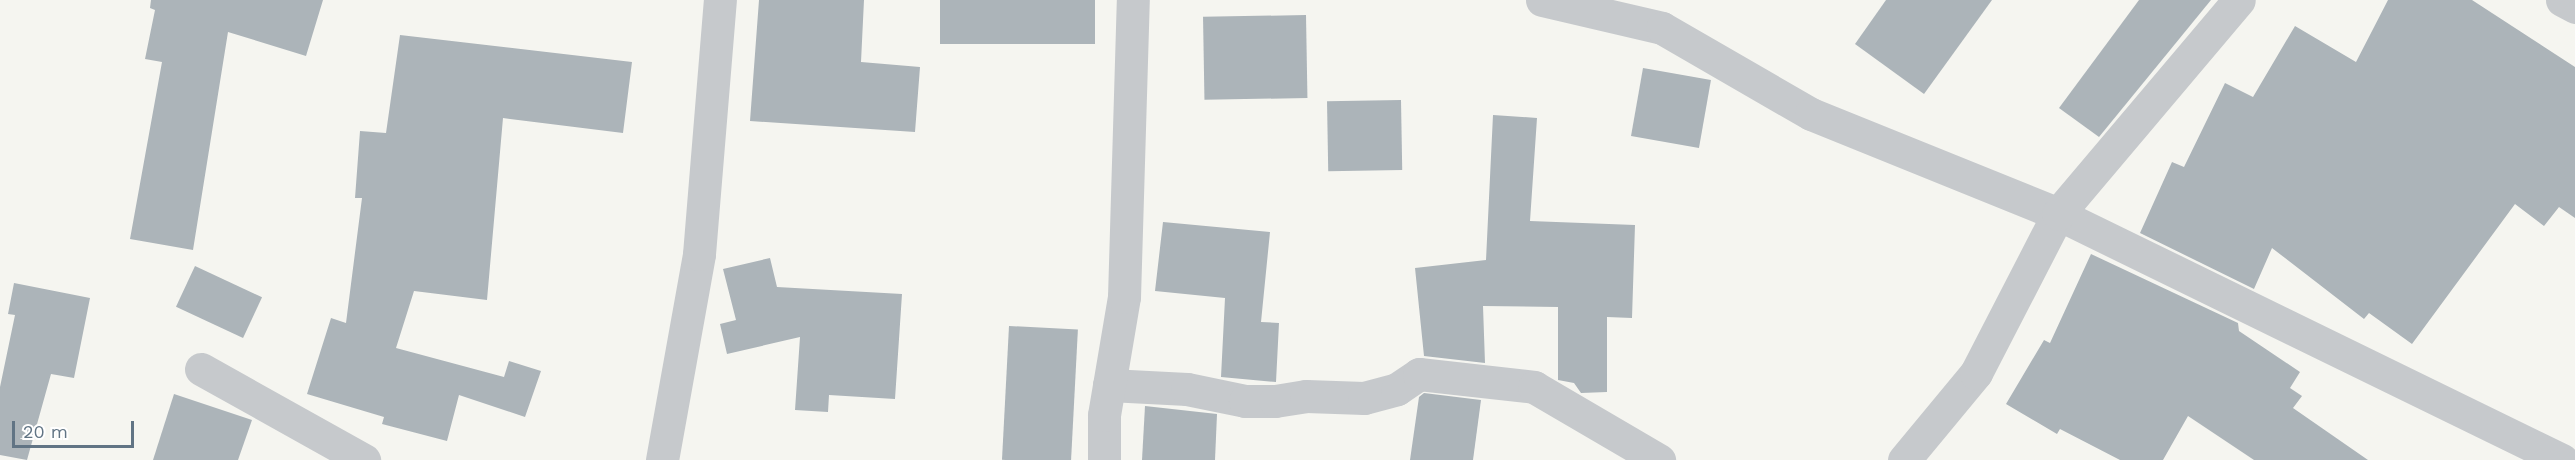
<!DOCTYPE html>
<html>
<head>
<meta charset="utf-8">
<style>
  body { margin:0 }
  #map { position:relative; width:2575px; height:460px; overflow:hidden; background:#f5f5f0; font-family:"Work Sans",sans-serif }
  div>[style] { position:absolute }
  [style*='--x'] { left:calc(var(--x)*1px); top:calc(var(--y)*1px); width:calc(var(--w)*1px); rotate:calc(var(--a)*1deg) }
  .building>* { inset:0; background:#acb4b9; transform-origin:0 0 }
  .minor>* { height:33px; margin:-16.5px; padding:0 16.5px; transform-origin:16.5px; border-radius:16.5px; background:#c6c9cc }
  span { translate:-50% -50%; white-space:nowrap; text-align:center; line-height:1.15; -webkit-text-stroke:6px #fff; paint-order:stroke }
  .scale { position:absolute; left:12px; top:421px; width:122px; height:27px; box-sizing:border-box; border:3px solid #617484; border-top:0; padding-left:8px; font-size:18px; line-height:21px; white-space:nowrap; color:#617484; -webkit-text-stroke:4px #fff; paint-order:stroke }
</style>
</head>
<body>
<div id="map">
  <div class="building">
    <i style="clip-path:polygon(151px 0,323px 0,306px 56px,228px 32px,193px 250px,130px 239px,162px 62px,145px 59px,155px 10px,150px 8px)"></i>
    <i style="clip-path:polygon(759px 0,864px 0,861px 62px,920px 67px,915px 132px,750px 121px)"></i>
    <i style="left:940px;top:0;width:155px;height:44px"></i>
    <i style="clip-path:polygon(1886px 0,1992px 0,1924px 94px,1855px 44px)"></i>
    <i style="clip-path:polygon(2139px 0,2211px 0,2099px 137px,2059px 108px)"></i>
    <i style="clip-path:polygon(2388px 0,2472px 0,2575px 67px,2575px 218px,2559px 207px,2544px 226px,2515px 204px,2412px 344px,2369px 313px,2364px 319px,2272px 248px,2254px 289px,2140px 233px,2172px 162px,2184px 167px,2225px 83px,2253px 97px,2295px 26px,2356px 62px)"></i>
    <i style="left:1306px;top:15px;width:83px;height:103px;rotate:89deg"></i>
    <i style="clip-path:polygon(400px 35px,632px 62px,623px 133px,503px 118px,487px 300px,414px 291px,396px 348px,504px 377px,509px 361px,541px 371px,525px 417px,459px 395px,447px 441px,382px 424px,384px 417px,307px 394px,331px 318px,346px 323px,362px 198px,355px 198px,360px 131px,386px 133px)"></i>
    <i style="left:1643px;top:68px;width:69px;height:69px;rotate:10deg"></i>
    <i style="left:1401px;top:100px;width:70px;height:74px;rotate:89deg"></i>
    <i style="clip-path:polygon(1493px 115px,1537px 118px,1530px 221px,1635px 225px,1632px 318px,1607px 317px,1607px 392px,1581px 393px,1574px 383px,1558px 380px,1558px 307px,1483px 306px,1485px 363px,1424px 356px,1415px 268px,1486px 260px)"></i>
    <i style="clip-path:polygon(1163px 222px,1270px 232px,1261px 322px,1279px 323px,1276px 382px,1221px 377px,1225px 298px,1155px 291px)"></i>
    <i style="clip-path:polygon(2091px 254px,2238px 323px,2239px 331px,2300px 372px,2290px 388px,2302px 396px,2293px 408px,2368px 460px,2254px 460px,2188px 416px,2163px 460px,2120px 460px,2060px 429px,2057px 434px,2006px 404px,2044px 340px,2050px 343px)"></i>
    <i style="clip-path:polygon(770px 258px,777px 287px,902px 294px,895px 399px,829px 395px,828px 412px,795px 410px,800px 337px,727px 354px,720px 324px,736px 320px,723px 269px)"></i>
    <i style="left:195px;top:266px;width:74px;height:45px;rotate:25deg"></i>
    <i style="clip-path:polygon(14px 283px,90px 298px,74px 378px,51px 374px,27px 460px,0 455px,0 387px,15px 315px,8px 314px)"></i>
    <i style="left:1009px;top:326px;width:69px;height:134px;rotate:3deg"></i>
    <i style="clip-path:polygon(1424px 393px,1481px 400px,1473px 460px,1410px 460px,1419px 397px)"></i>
    <i style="clip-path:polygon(174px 394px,252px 420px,238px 460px,153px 460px)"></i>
    <i style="clip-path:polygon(1145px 406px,1217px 414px,1215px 460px,1142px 460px)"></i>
  </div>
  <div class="minor">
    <i style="--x:1542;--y:0;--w:123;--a:13.1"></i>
    <i style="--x:1662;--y:28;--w:172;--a:30"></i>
    <i style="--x:1811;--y:114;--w:266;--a:22"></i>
    <i style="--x:2058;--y:214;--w:561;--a:26.02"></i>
    <i style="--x:2562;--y:0;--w:15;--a:28"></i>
    <i style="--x:201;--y:369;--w:187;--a:29.2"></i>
    <i style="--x:1109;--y:385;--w:78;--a:2.9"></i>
    <i style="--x:1187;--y:389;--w:59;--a:11.7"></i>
    <i style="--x:1245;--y:401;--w:30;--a:0"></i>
    <i style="--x:1275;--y:401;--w:31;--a:-9"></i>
    <i style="--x:1306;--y:396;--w:58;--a:2"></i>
    <i style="--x:1364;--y:398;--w:34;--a:-15"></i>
    <i style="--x:1397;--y:389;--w:27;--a:-34"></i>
    <i style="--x:1419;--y:374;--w:116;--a:6.4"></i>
    <i style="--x:1534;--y:387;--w:145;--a:30.3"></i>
    <i style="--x:662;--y:460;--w:209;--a:-79.8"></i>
    <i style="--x:699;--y:254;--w:255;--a:-85.3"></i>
    <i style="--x:1104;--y:460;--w:45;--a:-90"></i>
    <i style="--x:1104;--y:415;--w:120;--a:-80.4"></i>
    <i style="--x:1124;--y:297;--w:297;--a:-88.3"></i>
    <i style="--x:1904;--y:460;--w:113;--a:-50.4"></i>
    <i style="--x:1976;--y:373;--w:179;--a:-62.7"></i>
    <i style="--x:2058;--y:214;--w:280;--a:-49.8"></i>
  </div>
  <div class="scale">20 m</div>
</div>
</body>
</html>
